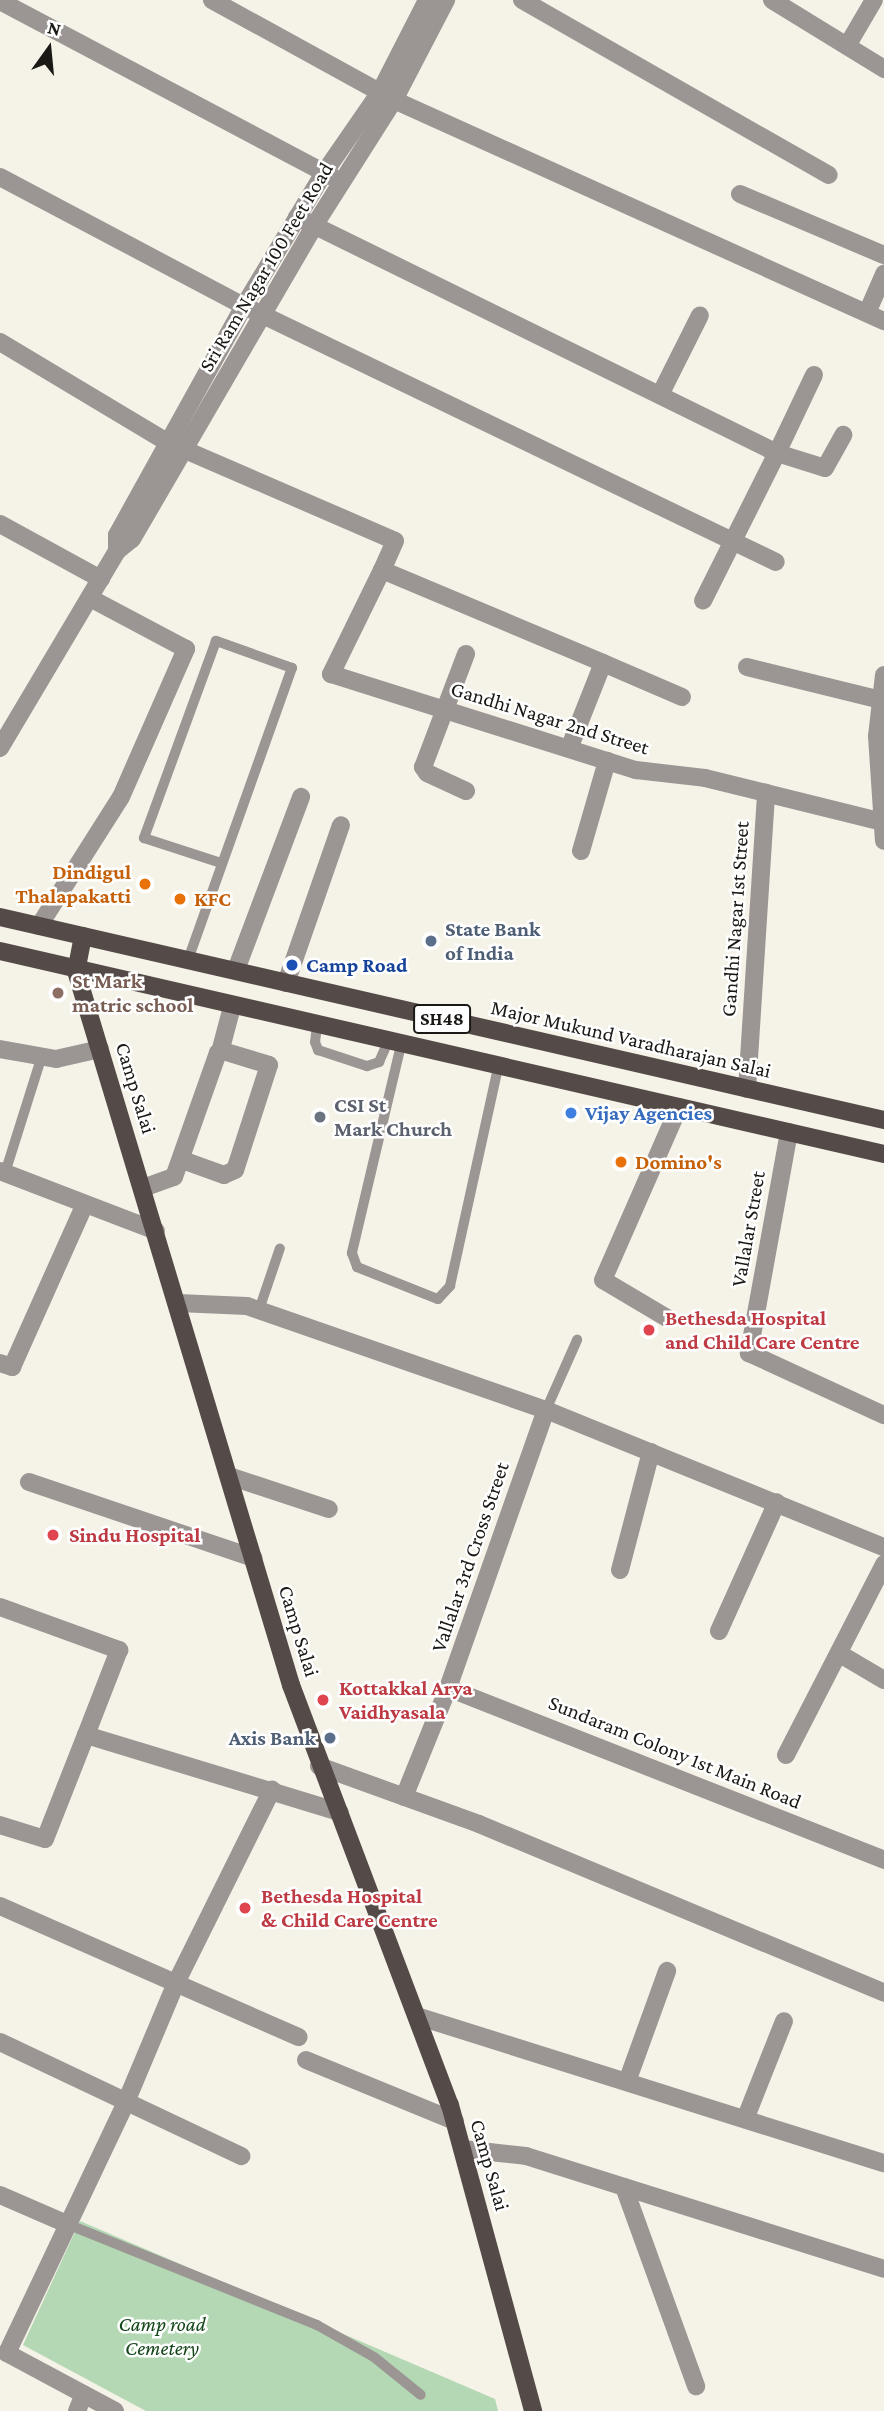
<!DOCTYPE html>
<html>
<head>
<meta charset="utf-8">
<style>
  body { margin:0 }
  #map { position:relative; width:884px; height:2411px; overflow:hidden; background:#f5f2e7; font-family:"Crimson Pro",serif }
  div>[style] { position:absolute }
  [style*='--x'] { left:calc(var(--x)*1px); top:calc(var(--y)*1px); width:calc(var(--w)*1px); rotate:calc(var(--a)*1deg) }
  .green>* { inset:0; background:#b3d8b3 }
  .lane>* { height:10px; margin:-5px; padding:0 5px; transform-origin:5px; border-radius:5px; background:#9b9594 }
  .street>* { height:18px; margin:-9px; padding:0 9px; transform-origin:9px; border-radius:9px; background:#9b9594 }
  .primary>* { height:18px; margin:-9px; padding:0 9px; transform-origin:9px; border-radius:9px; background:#544b49 }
  .dots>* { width:19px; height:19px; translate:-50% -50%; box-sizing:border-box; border:4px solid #fff; border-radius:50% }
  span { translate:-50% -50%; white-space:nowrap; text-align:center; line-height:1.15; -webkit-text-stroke:5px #fff; paint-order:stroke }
  .shield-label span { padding:2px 5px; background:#fff; border:2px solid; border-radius:5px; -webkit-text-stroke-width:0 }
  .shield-label { font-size:19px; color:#1a1915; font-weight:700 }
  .street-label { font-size:21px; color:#1a1915 }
  .food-label { font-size:21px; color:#c56008; font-weight:700 }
  .right { translate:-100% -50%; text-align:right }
  .left { translate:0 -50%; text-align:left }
  .service-label { font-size:21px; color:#4e5e75; font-weight:700 }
  .transit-label { font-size:21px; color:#164399; font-weight:700 }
  .education-label { font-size:21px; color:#785e54; font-weight:700 }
  .worship-label { font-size:21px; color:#5b616d; font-weight:700 }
  .shop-label { font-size:21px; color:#366cbe; font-weight:700 }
  .health-label { font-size:21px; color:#be3a42; font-weight:700 }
  .park-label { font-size:21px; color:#134619; font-style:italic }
  .north { position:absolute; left:14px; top:14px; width:70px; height:70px; -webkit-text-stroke:5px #fff; paint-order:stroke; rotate:15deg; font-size:19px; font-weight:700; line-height:28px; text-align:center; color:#1a1915 }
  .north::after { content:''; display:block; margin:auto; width:24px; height:32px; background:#1a1915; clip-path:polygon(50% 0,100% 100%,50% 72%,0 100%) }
</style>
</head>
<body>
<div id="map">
  <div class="green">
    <i style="clip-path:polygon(80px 2221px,495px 2399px,498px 2411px,146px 2411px,23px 2345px)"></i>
  </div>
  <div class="lane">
    <i style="--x:189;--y:957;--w:307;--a:-70.4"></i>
    <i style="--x:292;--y:668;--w:81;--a:-160.4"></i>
    <i style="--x:216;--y:641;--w:210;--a:110.1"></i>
    <i style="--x:144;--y:838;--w:81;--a:18"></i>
    <i style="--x:317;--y:1026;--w:16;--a:97"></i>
    <i style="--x:315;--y:1042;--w:9;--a:69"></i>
    <i style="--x:318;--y:1050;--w:52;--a:18.1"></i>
    <i style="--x:367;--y:1066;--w:13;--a:-18"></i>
    <i style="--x:379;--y:1062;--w:22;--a:-66"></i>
    <i style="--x:401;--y:1045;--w:214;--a:103.3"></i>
    <i style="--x:352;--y:1253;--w:15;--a:70"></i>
    <i style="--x:357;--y:1267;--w:87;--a:21.6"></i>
    <i style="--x:438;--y:1299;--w:18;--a:-47"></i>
    <i style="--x:450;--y:1286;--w:224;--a:-77.6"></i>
    <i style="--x:5;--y:1173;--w:120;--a:-72.5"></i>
    <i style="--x:259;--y:1310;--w:65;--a:-71.3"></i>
    <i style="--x:546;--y:1410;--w:77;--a:-66.1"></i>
    <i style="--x:67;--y:2224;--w:270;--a:22"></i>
    <i style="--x:317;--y:2325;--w:65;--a:29.3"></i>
    <i style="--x:374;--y:2357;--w:60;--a:39"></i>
  </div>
  <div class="street">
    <i style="--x:212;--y:0;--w:208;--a:28.8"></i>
    <i style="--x:394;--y:100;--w:538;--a:24.28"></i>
    <i style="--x:522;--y:0;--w:353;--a:29.7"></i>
    <i style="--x:772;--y:0;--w:132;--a:31.6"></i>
    <i style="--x:0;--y:1;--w:377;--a:27.9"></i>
    <i style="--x:847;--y:46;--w:53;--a:-59.6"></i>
    <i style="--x:0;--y:177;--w:276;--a:27.9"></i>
    <i style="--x:244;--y:306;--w:590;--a:25.7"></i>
    <i style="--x:740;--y:194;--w:156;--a:23"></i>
    <i style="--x:297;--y:217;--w:535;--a:26.18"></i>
    <i style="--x:777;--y:453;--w:165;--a:116.6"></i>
    <i style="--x:867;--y:313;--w:43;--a:-66.4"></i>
    <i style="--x:0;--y:342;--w:197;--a:30.9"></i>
    <i style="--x:169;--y:443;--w:246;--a:23.4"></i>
    <i style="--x:395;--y:541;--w:32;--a:114"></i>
    <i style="--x:382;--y:570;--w:240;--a:22.8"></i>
    <i style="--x:603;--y:663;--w:92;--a:111.6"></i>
    <i style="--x:814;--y:375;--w:86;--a:115.4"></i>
    <i style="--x:777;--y:453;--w:50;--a:17.4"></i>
    <i style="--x:825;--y:468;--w:38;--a:-61"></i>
    <i style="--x:660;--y:395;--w:89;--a:-63.4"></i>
    <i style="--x:0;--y:524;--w:115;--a:28.6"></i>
    <i style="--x:117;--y:551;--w:16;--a:-90"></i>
    <i style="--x:117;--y:535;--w:262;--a:-61"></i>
    <i style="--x:244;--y:306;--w:155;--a:-59"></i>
    <i style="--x:324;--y:173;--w:98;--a:-55.3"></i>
    <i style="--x:380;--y:92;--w:103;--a:-62.9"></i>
    <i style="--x:382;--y:570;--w:116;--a:116.1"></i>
    <i style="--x:331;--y:674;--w:320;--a:17.5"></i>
    <i style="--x:636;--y:770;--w:69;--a:6.6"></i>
    <i style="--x:705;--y:778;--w:183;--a:13.9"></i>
    <i style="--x:466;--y:654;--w:121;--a:110.8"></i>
    <i style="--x:423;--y:767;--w:7;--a:56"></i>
    <i style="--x:427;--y:773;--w:43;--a:24.8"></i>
    <i style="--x:603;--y:663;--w:86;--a:23.3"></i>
    <i style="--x:747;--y:667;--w:138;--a:13.8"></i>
    <i style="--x:884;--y:675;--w:61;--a:96.5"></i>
    <i style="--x:877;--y:736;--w:105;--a:86.2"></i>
    <i style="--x:0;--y:748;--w:229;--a:-59.3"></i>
    <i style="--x:117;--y:551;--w:19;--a:-39"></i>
    <i style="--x:132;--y:539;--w:362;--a:-59.8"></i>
    <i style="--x:314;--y:226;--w:149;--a:-57.6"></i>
    <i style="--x:394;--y:100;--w:113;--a:-62.5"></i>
    <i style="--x:581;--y:851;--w:94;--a:-73.9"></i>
    <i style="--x:39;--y:926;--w:153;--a:-57.6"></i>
    <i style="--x:121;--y:797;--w:162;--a:-66.3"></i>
    <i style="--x:186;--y:649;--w:109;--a:-152"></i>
    <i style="--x:236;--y:970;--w:185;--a:-69.4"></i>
    <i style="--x:286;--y:983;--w:167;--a:-70.8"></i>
    <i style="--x:0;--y:1049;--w:57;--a:10.1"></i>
    <i style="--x:56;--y:1059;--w:45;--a:-12.8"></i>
    <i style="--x:220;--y:1052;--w:47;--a:-75.1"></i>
    <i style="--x:747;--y:1089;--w:297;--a:-86.3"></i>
    <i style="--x:789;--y:1132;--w:225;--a:100.3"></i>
    <i style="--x:749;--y:1353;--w:149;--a:24.7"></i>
    <i style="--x:0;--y:1171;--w:167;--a:21"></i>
    <i style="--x:143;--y:1188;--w:33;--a:-20"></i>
    <i style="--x:174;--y:1177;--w:132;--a:-70.5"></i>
    <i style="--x:218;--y:1053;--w:5;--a:-22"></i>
    <i style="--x:223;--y:1051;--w:48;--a:16.9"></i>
    <i style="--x:269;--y:1065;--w:110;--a:107.9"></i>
    <i style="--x:235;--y:1170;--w:12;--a:156"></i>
    <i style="--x:224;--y:1175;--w:45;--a:-160.3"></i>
    <i style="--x:178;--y:1303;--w:69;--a:2.5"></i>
    <i style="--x:247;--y:1306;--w:317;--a:19.2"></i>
    <i style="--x:546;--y:1410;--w:365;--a:22.1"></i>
    <i style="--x:667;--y:1318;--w:74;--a:-149.3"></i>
    <i style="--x:603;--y:1280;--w:189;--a:-66.3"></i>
    <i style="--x:0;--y:1363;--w:13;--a:18"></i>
    <i style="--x:12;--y:1367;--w:176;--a:-65.9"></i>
    <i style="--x:229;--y:1476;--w:105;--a:18.3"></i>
    <i style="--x:29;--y:1482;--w:237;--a:18.7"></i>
    <i style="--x:620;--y:1570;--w:122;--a:-75.3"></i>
    <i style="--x:0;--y:1607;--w:127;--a:19.9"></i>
    <i style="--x:119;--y:1650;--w:91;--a:111.2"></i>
    <i style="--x:719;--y:1631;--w:141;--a:-65.8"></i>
    <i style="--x:840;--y:1654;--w:51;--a:30.6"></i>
    <i style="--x:448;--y:1688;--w:469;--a:21.5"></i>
    <i style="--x:786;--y:1755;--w:215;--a:-62.8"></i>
    <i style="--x:319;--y:1766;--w:170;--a:19.9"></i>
    <i style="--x:479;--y:1824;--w:439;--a:22.6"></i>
    <i style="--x:404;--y:1797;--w:118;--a:-68"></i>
    <i style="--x:448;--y:1688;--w:295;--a:-70.6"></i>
    <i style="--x:0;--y:1825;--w:47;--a:17.3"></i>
    <i style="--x:45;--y:1839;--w:112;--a:-68.5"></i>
    <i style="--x:86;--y:1735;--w:265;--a:16.9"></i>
    <i style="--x:0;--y:1906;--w:326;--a:23.7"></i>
    <i style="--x:420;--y:2017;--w:486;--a:17.5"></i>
    <i style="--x:0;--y:2042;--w:267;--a:25.3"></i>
    <i style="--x:306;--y:2060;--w:161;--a:22.3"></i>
    <i style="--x:628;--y:2079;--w:115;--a:-70.1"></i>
    <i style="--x:746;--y:2117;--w:103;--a:-68.4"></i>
    <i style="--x:463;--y:2149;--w:63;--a:6.3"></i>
    <i style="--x:526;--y:2156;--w:375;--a:17.5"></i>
    <i style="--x:624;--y:2187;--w:212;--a:70.1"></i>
    <i style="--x:0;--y:2195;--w:73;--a:23.4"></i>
    <i style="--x:77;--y:2411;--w:18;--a:-68"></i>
    <i style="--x:115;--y:2411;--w:123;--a:-151.8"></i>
    <i style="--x:7;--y:2353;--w:278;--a:-64.6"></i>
    <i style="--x:126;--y:2102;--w:129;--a:-67.2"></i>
    <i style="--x:176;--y:1983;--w:216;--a:-63.6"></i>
  </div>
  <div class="primary">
    <i style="--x:0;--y:917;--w:907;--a:12.93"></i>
    <i style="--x:83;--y:936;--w:36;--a:101"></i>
    <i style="--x:76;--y:971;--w:746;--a:73.24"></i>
    <i style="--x:291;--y:1685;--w:449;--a:69.3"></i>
    <i style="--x:450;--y:2105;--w:317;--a:74.8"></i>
    <i style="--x:0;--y:951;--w:907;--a:12.93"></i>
  </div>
  <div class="dots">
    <i style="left:145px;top:884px;background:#e8710a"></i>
    <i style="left:180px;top:899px;background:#e8710a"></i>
    <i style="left:431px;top:941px;background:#5c6f8a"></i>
    <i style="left:292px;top:965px;background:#1a4fb4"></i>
    <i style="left:58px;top:993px;background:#8d6e63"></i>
    <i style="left:571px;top:1113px;background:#3f7fe0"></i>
    <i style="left:320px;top:1117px;background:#6b7280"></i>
    <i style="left:621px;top:1162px;background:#e8710a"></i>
    <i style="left:649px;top:1330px;background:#e0444e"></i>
    <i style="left:53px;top:1535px;background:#e0444e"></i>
    <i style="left:323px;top:1700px;background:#e0444e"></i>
    <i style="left:330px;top:1738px;background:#5c6f8a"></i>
    <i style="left:245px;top:1908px;background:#e0444e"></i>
  </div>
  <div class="shield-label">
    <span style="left:442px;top:1019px">SH48</span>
  </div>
  <div class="street-label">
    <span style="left:266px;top:267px;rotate:-59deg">Sri Ram Nagar 100 Feet Road</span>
    <span style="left:550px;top:718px;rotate:17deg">Gandhi Nagar 2nd Street</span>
    <span style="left:735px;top:919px;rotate:-86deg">Gandhi Nagar 1st Street</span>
    <span style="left:631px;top:1039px;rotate:13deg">Major Mukund Varadharajan Salai</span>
    <span style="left:136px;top:1088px;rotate:73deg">Camp Salai</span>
    <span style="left:748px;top:1229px;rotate:-80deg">Vallalar Street</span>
    <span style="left:470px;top:1557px;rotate:-71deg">Vallalar 3rd Cross Street</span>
    <span style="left:299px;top:1631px;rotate:73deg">Camp Salai</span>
    <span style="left:675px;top:1752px;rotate:22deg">Sundaram Colony 1st Main Road</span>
    <span style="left:490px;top:2165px;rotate:74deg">Camp Salai</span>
  </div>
  <div class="food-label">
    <span class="right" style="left:131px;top:884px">Dindigul<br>Thalapakatti</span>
    <span class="left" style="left:194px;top:899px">KFC</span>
    <span class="left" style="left:635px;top:1162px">Domino's</span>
  </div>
  <div class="service-label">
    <span class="left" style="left:445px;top:941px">State Bank<br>of India</span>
    <span class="right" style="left:316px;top:1738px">Axis Bank</span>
  </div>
  <div class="transit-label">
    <span class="left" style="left:306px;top:965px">Camp Road</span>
  </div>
  <div class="education-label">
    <span class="left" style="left:72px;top:993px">St Mark<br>matric school</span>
  </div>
  <div class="worship-label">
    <span class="left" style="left:334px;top:1117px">CSI St<br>Mark Church</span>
  </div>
  <div class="shop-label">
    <span class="left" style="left:585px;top:1113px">Vijay Agencies</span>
  </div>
  <div class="health-label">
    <span class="left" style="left:665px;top:1330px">Bethesda Hospital<br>and Child Care Centre</span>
    <span class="left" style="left:69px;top:1535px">Sindu Hospital</span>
    <span class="left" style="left:339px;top:1700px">Kottakkal Arya<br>Vaidhyasala</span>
    <span class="left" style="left:261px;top:1908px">Bethesda Hospital<br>&amp; Child Care Centre</span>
  </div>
  <div class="park-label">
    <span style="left:162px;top:2336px">Camp road<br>Cemetery</span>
  </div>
  <div class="north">N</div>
</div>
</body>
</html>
